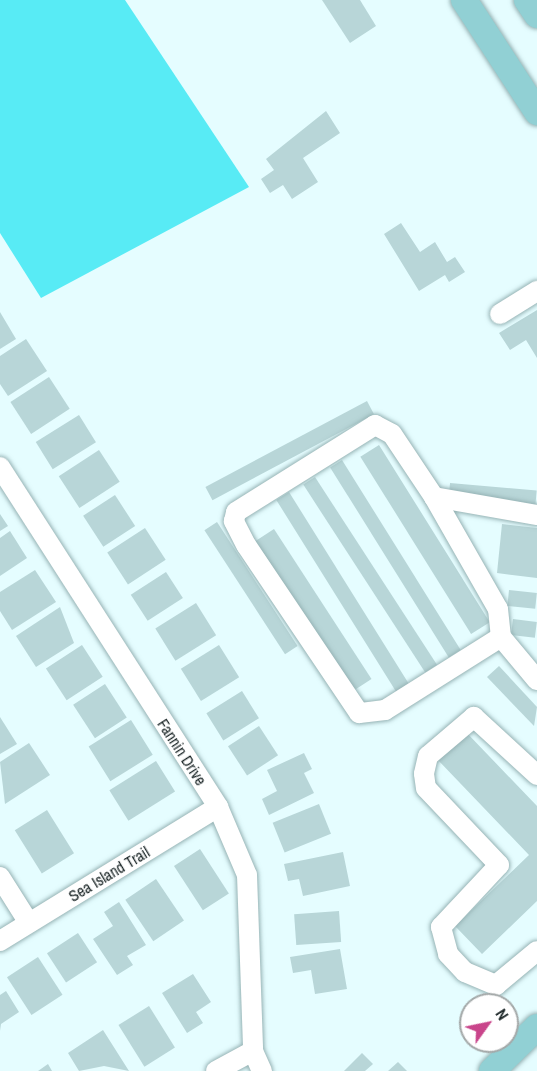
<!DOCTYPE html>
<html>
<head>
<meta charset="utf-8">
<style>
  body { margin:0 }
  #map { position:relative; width:537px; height:1071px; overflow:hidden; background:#e5fdff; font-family:"Archivo Narrow",sans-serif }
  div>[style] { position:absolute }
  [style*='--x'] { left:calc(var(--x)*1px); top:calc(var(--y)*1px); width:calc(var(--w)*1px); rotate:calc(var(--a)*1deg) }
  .green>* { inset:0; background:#58ebf5 }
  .building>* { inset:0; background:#b8d6d8; transform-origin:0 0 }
  .roads { filter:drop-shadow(0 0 2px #96b3b5) drop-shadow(0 0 2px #96b3b5) }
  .minor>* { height:20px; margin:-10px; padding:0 10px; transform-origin:10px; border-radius:10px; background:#fff }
  .major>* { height:26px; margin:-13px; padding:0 13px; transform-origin:13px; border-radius:13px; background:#91d0d4 }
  span { translate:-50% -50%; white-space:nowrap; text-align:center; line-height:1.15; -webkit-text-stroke:4.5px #fff; paint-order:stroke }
  .street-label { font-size:16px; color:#1a2526 }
  .north { position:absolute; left:459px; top:993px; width:60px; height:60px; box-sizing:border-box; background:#fff; border:2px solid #a3a8a8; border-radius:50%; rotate:57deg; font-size:16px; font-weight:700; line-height:24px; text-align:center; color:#1a2526 }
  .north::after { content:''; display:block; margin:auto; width:21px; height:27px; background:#c9458b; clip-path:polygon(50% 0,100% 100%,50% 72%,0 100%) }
</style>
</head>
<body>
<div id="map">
  <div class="green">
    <i style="clip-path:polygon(0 0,125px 0,249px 187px,41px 298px,0 233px)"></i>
  </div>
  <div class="building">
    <i style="clip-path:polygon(322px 0,360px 0,376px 26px,350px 43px)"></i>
    <i style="clip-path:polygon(326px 111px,340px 133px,303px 158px,318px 182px,292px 199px,283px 185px,270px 193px,261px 179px,274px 170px,266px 159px)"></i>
    <i style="clip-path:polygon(401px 223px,420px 252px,435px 242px,447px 262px,455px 257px,465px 272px,449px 282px,445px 275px,419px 291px,384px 234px)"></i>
    <i style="clip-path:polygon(537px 310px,537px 358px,526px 340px,510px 350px,499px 333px)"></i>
    <i style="clip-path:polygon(0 312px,16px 339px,0 349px)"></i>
    <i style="clip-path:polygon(26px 339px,47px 371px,8px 396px,0 384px,0 356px)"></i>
    <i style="left:49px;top:377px;width:38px;height:46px;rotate:57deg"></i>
    <i style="left:367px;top:401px;width:15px;height:183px;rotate:62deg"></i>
    <i style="left:79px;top:415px;width:32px;height:51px;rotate:58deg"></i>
    <i style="left:379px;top:445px;width:209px;height:22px;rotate:58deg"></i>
    <i style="left:99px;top:450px;width:38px;height:48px;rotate:57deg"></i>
    <i style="left:342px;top:460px;width:224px;height:14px;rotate:58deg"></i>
    <i style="left:315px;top:477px;width:224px;height:14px;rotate:57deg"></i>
    <i style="left:450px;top:483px;width:87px;height:15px;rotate:5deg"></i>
    <i style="left:289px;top:492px;width:226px;height:15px;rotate:58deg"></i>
    <i style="left:115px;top:495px;width:37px;height:38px;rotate:57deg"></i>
    <i style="clip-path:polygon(0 514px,8px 526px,0 531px)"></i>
    <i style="left:217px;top:522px;width:148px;height:15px;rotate:57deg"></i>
    <i style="clip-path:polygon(502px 524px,537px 528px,537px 578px,497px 573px)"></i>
    <i style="left:145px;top:528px;width:38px;height:45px;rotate:57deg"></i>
    <i style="left:274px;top:529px;width:179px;height:22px;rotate:57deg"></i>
    <i style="clip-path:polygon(10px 531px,27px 558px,0 576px,0 538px)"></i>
    <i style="clip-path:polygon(35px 570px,56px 602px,12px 630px,0 611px,0 592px)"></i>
    <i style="left:166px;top:572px;width:31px;height:42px;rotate:57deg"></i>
    <i style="left:509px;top:590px;width:28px;height:16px;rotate:6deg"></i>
    <i style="left:196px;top:603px;width:38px;height:48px;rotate:58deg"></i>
    <i style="clip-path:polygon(60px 607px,74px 643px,36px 667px,16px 636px)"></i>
    <i style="left:513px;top:619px;width:24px;height:16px;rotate:7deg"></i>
    <i style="left:82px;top:645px;width:38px;height:43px;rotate:57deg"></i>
    <i style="left:219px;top:645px;width:38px;height:45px;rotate:58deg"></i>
    <i style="clip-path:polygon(499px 666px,537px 707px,534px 726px,487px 677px)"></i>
    <i style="left:105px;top:684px;width:40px;height:38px;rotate:57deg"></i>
    <i style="left:242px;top:691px;width:32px;height:42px;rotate:58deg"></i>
    <i style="clip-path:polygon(0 717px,17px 744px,0 754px)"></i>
    <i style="left:131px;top:720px;width:41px;height:50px;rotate:58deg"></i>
    <i style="left:259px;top:726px;width:35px;height:37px;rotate:57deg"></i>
    <i style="clip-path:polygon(465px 731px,537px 806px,537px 901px,482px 954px,455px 926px,529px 855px,437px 759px)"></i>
    <i style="clip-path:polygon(29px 743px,50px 775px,5px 804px,0 762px)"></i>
    <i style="clip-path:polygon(304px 753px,312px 769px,304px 773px,314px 793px,269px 815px,262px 799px,277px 791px,267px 770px)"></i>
    <i style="left:156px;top:761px;width:36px;height:55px;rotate:58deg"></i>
    <i style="left:319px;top:804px;width:32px;height:50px;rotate:68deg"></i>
    <i style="left:47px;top:810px;width:51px;height:38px;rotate:58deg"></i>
    <i style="left:200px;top:849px;width:53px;height:31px;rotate:57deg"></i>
    <i style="clip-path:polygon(343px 852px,350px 886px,303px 896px,299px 879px,288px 881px,284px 864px)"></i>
    <i style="left:156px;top:879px;width:50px;height:37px;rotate:56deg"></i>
    <i style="clip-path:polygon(119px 902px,146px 945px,127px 956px,133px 965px,117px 975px,93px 939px,113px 926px,104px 912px)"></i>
    <i style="left:339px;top:911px;width:31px;height:45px;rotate:86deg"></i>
    <i style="left:78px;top:933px;width:35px;height:37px;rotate:57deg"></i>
    <i style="clip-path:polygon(340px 949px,347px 989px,315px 994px,311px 970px,293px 973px,290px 957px)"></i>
    <i style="left:38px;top:957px;width:45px;height:37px;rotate:57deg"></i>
    <i style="clip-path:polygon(193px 974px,211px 1002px,196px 1012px,203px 1023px,187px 1033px,162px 993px)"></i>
    <i style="clip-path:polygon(6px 991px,19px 1012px,1px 1024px,0 1031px,0 995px)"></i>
    <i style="left:149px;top:1006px;width:49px;height:36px;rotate:58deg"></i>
    <i style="clip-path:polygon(103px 1030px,129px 1071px,104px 1066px,79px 1071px,68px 1053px)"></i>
    <i style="clip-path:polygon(362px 1053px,373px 1064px,365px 1071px,344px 1071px)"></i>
    <i style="clip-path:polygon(398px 1062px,407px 1071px,388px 1071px)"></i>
    <i style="clip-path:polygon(48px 1064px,52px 1071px,38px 1071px)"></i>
  </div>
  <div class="roads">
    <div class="minor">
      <i style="--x:500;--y:314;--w:44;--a:-31.9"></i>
      <i style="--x:0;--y:467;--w:404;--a:57.3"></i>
      <i style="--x:218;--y:807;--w:74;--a:66.9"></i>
      <i style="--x:247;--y:875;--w:176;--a:88"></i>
      <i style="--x:253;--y:1051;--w:22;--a:66"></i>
      <i style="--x:434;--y:497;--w:129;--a:60.3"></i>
      <i style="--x:498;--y:609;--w:28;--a:84"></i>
      <i style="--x:501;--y:637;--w:137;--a:147.8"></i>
      <i style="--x:385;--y:710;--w:26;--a:173"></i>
      <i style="--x:359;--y:713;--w:202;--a:-123.9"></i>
      <i style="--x:246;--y:545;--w:27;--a:-117"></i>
      <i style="--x:234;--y:521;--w:9;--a:-77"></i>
      <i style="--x:236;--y:512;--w:164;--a:-32"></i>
      <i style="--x:375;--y:425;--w:19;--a:28"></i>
      <i style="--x:392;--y:434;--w:76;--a:56.3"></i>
      <i style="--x:434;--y:497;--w:105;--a:9.9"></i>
      <i style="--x:501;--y:637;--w:56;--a:50.1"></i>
      <i style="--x:537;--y:775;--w:86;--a:-137.4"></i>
      <i style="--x:474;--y:717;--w:60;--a:139.7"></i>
      <i style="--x:428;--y:756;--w:18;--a:103"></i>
      <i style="--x:424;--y:774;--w:14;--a:82"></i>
      <i style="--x:426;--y:788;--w:106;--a:46.5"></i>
      <i style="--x:499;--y:865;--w:85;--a:133.1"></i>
      <i style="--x:441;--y:927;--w:28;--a:75"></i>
      <i style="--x:448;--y:954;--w:25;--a:47"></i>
      <i style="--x:465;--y:972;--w:34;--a:23"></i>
      <i style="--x:496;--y:985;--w:53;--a:-39.7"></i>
      <i style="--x:0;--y:877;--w:54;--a:57.8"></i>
      <i style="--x:0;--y:941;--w:256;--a:-31.6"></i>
      <i style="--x:216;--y:1071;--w:42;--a:-28.4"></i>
    </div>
    <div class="major">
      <i style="--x:464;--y:0;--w:134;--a:56.9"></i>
      <i style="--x:527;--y:0;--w:18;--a:56"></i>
      <i style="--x:492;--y:1071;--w:63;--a:-44.4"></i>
    </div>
  </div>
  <div class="street-label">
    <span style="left:182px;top:752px;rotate:57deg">Fannin Drive</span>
    <span style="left:109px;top:874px;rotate:-31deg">Sea Island Trail</span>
  </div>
  <div class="north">N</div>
</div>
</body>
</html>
